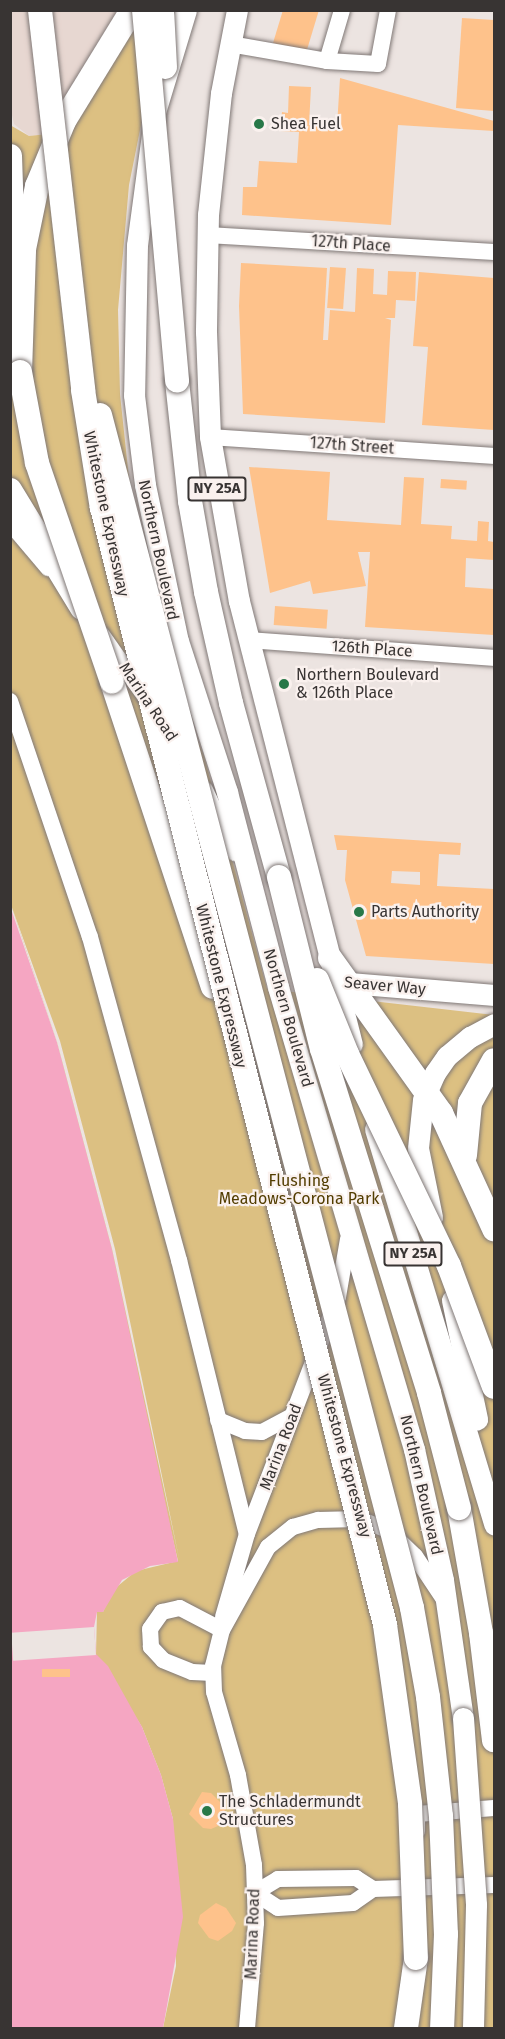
<!DOCTYPE html>
<html>
<head>
<meta charset="utf-8">
<style>
  body { margin:0 }
  #map { position:relative; width:505px; height:2039px; overflow:hidden; background:#ece4e1; font-family:"Fira Sans",sans-serif }
  div>[style] { position:absolute }
  [style*='--x'] { left:calc(var(--x)*1px); top:calc(var(--y)*1px); width:calc(var(--w)*1px); rotate:calc(var(--a)*1deg) }
  .built>* { inset:0; background:#e7d7d1 }
  .green>* { inset:0; background:#dcc082 }
  .water>* { inset:0; background:#f5a6c2 }
  .pier>* { inset:0; background:#ece4e1; transform-origin:0 0 }
  .building>* { inset:0; background:#fec28b; transform-origin:0 0 }
  .roads { filter:drop-shadow(0 0 2px #807876) drop-shadow(0 0 2px #807876) }
  .minor>* { height:16px; margin:-8px; padding:0 8px; transform-origin:8px; border-radius:8px; background:#fff }
  .major>* { height:21px; margin:-10.5px; padding:0 10.5px; transform-origin:10.5px; border-radius:10.5px; background:#fff }
  .highway>* { height:24px; margin:-12px; padding:0 12px; transform-origin:12px; border-radius:12px; background:#fff }
  .bridges { filter:drop-shadow(0 0 2px #807876) drop-shadow(0 0 2px #807876) }
  .major-bridge>* { height:21px; margin:-10.5px; padding:0 10.5px; transform-origin:10.5px; border-radius:10.5px; background:#fff }
  .highway-bridge>* { height:24px; margin:-12px; padding:0 12px; transform-origin:12px; border-radius:12px; background:#fff }
  .dots>* { width:16px; height:16px; translate:-50% -50%; box-sizing:border-box; border:3px solid #faf1ee; border-radius:50% }
  span { translate:-50% -50%; white-space:nowrap; text-align:center; line-height:1.15; -webkit-text-stroke:4.5px #faf1ee; paint-order:stroke }
  .shield-label span { padding:2px 4px; background:#faf1ee; border:2px solid; border-radius:4px; -webkit-text-stroke-width:0 }
  .shield-label { font-size:15px; color:#383433; font-weight:700 }
  .poi-label { font-size:16px; color:#383433 }
  .left { translate:0 -50%; text-align:left }
  .street-label { font-size:16px; color:#383433 }
  .park-label { font-size:16px; color:#523d00 }
  .frame { position:absolute; inset:0; border:12px solid #383433; pointer-events:none }
</style>
</head>
<body>
<div id="map">
  <div class="built">
    <i style="clip-path:polygon(10px 11px,120px 11px,68px 91px,48px 134px,29px 136px,14px 124px,10px 106px)"></i>
  </div>
  <div class="green">
    <i style="clip-path:polygon(144px 11px,147px 95px,129px 185px,118px 310px,120px 394px,129px 479px,176px 684px,204px 756px,267px 989px,494px 1015px,494px 2028px,163px 2028px,176px 1966px,173px 1819px,161px 1775px,142px 1727px,96px 1655px,97px 1612px,103px 1612px,113px 1590px,136px 1571px,178px 1561px,57px 1042px,11px 905px,10px 125px,29px 136px,48px 134px)"></i>
  </div>
  <div class="water">
    <i style="clip-path:polygon(10px 906px,57px 1042px,112px 1249px,178px 1562px,150px 1566px,122px 1580px,103px 1612px,97px 1612px,94px 1627px,96px 1654px,108px 1666px,142px 1727px,161px 1775px,173px 1819px,183px 1917px,163px 2028px,11px 2028px)"></i>
  </div>
  <div class="pier">
    <i style="clip-path:polygon(10px 902px,60px 1041px,115px 1249px,180px 1563px,112px 1249px,57px 1042px)"></i>
    <i style="left:94px;top:1627px;width:28px;height:83px;rotate:86deg"></i>
  </div>
  <div class="building">
    <i style="clip-path:polygon(283px 10px,319px 10px,306px 53px,273px 43px)"></i>
    <i style="clip-path:polygon(462px 18px,494px 20px,494px 111px,456px 108px)"></i>
    <i style="clip-path:polygon(340px 78px,494px 121px,494px 131px,398px 125px,391px 225px,242px 215px,243px 187px,257px 187px,259px 161px,297px 163px,299px 132px,280px 131px,282px 112px,288px 113px,289px 86px,311px 87px,309px 125px,337px 126px)"></i>
    <i style="clip-path:polygon(241px 263px,327px 268px,323px 340px,328px 340px,330px 310px,355px 312px,357px 268px,374px 269px,373px 294px,387px 295px,388px 271px,416px 272px,415px 301px,396px 300px,395px 318px,385px 318px,391px 320px,385px 423px,243px 414px,239px 306px)"></i>
    <i style="left:330px;top:267px;width:16px;height:41px;rotate:4deg"></i>
    <i style="clip-path:polygon(419px 272px,494px 278px,494px 430px,422px 425px,428px 347px,413px 346px)"></i>
    <i style="clip-path:polygon(249px 467px,330px 472px,327px 520px,401px 525px,404px 477px,424px 478px,421px 524px,452px 526px,451px 539px,477px 541px,478px 521px,489px 522px,488px 541px,494px 542px,494px 560px,466px 558px,465px 587px,494px 589px,494px 635px,365px 627px,370px 552px,358px 552px,366px 586px,313px 594px,310px 581px,270px 593px)"></i>
    <i style="left:441px;top:479px;width:26px;height:9px;rotate:4deg"></i>
    <i style="left:275px;top:606px;width:53px;height:19px;rotate:4deg"></i>
    <i style="clip-path:polygon(evenodd,334px 835px,461px 843px,460px 855px,439px 854px,437px 886px,494px 889px,494px 964px,366px 956px,345px 880px,347px 850px,337px 850px,334px 835px,392px 871px,420px 872px,420px 885px,391px 883px,392px 871px)"></i>
    <i style="left:70px;top:1669px;width:8px;height:28px;rotate:90deg"></i>
    <i style="clip-path:polygon(202px 1792px,211px 1793px,226px 1808px,218px 1826px,211px 1829px,203px 1828px,189px 1814px)"></i>
    <i style="clip-path:polygon(216px 1903px,226px 1908px,236px 1923px,232px 1931px,218px 1941px,209px 1938px,198px 1923px,200px 1915px)"></i>
  </div>
  <div class="roads">
    <div class="minor">
      <i style="--x:233;--y:34;--w:10;--a:107"></i>
      <i style="--x:230;--y:44;--w:98;--a:9.9"></i>
      <i style="--x:327;--y:61;--w:51;--a:3.4"></i>
      <i style="--x:378;--y:64;--w:55;--a:-79.5"></i>
      <i style="--x:327;--y:61;--w:53;--a:-73.6"></i>
      <i style="--x:207;--y:235;--w:288;--a:3.4"></i>
      <i style="--x:210;--y:437;--w:285;--a:3.8"></i>
      <i style="--x:10;--y:523;--w:59;--a:49.8"></i>
      <i style="--x:102;--y:635;--w:73;--a:55"></i>
      <i style="--x:249;--y:640;--w:246;--a:4.2"></i>
      <i style="--x:10;--y:701;--w:249;--a:71.3"></i>
      <i style="--x:90;--y:937;--w:335;--a:74.6"></i>
      <i style="--x:179;--y:1260;--w:282;--a:76.1"></i>
      <i style="--x:205;--y:790;--w:70;--a:64.5"></i>
      <i style="--x:218;--y:1420;--w:29;--a:22"></i>
      <i style="--x:245;--y:1431;--w:17;--a:3"></i>
      <i style="--x:262;--y:1432;--w:34;--a:-28"></i>
      <i style="--x:223;--y:1617;--w:86;--a:-73.9"></i>
      <i style="--x:247;--y:1534;--w:254;--a:-69"></i>
      <i style="--x:338;--y:1297;--w:59;--a:-80.2"></i>
      <i style="--x:213;--y:1673;--w:21;--a:-177"></i>
      <i style="--x:192;--y:1672;--w:31;--a:-158"></i>
      <i style="--x:163;--y:1660;--w:18;--a:-133"></i>
      <i style="--x:151;--y:1647;--w:18;--a:-93"></i>
      <i style="--x:150;--y:1629;--w:21;--a:-55"></i>
      <i style="--x:162;--y:1612;--w:18;--a:-13"></i>
      <i style="--x:180;--y:1608;--w:47;--a:27.6"></i>
      <i style="--x:417;--y:1831;--w:17;--a:-90"></i>
      <i style="--x:417;--y:1814;--w:77;--a:-4.5"></i>
      <i style="--x:373;--y:1889;--w:20;--a:-147"></i>
      <i style="--x:356;--y:1878;--w:78;--a:179.3"></i>
      <i style="--x:278;--y:1879;--w:27;--a:149"></i>
      <i style="--x:255;--y:1893;--w:27;--a:33"></i>
      <i style="--x:278;--y:1908;--w:75;--a:-3.8"></i>
      <i style="--x:353;--y:1903;--w:24;--a:-35"></i>
      <i style="--x:373;--y:1889;--w:121;--a:-1.9"></i>
      <i style="--x:247;--y:2028;--w:105;--a:-85.1"></i>
      <i style="--x:256;--y:1923;--w:58;--a:-92"></i>
      <i style="--x:254;--y:1865;--w:91;--a:-100.1"></i>
      <i style="--x:238;--y:1775;--w:86;--a:-106.1"></i>
      <i style="--x:214;--y:1692;--w:26;--a:-92"></i>
      <i style="--x:213;--y:1666;--w:37;--a:-76"></i>
      <i style="--x:222;--y:1630;--w:95;--a:-61"></i>
      <i style="--x:268;--y:1547;--w:32;--a:-39"></i>
      <i style="--x:293;--y:1527;--w:26;--a:-16"></i>
      <i style="--x:318;--y:1520;--w:41;--a:-1.4"></i>
      <i style="--x:359;--y:1519;--w:31;--a:21"></i>
      <i style="--x:388;--y:1530;--w:37;--a:44"></i>
      <i style="--x:415;--y:1556;--w:50;--a:56.3"></i>
    </div>
    <div class="major">
      <i style="--x:186;--y:10;--w:107;--a:106.9"></i>
      <i style="--x:155;--y:112;--w:134;--a:97.7"></i>
      <i style="--x:137;--y:245;--w:150;--a:91.1"></i>
      <i style="--x:134;--y:395;--w:91;--a:83"></i>
      <i style="--x:145;--y:485;--w:159;--a:78.1"></i>
      <i style="--x:178;--y:641;--w:159;--a:72"></i>
      <i style="--x:227;--y:792;--w:202;--a:75.3"></i>
      <i style="--x:278;--y:987;--w:482;--a:73.6"></i>
      <i style="--x:414;--y:1449;--w:134;--a:77.5"></i>
      <i style="--x:443;--y:1580;--w:139;--a:81.8"></i>
      <i style="--x:237;--y:10;--w:85;--a:100.9"></i>
      <i style="--x:221;--y:93;--w:122;--a:96.1"></i>
      <i style="--x:208;--y:214;--w:118;--a:91"></i>
      <i style="--x:206;--y:332;--w:105;--a:87.8"></i>
      <i style="--x:210;--y:437;--w:167;--a:80"></i>
      <i style="--x:239;--y:601;--w:457;--a:75.7"></i>
      <i style="--x:337;--y:982;--w:158;--a:4.7"></i>
      <i style="--x:375;--y:1129;--w:413;--a:73.2"></i>
      <i style="--x:432;--y:1217;--w:70;--a:-101.5"></i>
      <i style="--x:418;--y:1148;--w:48;--a:-84.1"></i>
      <i style="--x:423;--y:1100;--w:30;--a:-66"></i>
      <i style="--x:435;--y:1073;--w:21;--a:-55"></i>
      <i style="--x:447;--y:1056;--w:30;--a:-40"></i>
      <i style="--x:470;--y:1037;--w:27;--a:-28"></i>
      <i style="--x:452;--y:1300;--w:122;--a:78.1"></i>
    </div>
    <div class="highway">
      <i style="--x:10;--y:156;--w:91;--a:88.1"></i>
      <i style="--x:20;--y:372;--w:123;--a:-88.1"></i>
      <i style="--x:24;--y:249;--w:64;--a:-78.3"></i>
      <i style="--x:37;--y:186;--w:70;--a:-67.4"></i>
      <i style="--x:64;--y:121;--w:130;--a:-58.5"></i>
      <i style="--x:177;--y:381;--w:121;--a:83.8"></i>
      <i style="--x:190;--y:501;--w:92;--a:80"></i>
      <i style="--x:206;--y:592;--w:114;--a:77.3"></i>
      <i style="--x:231;--y:703;--w:180;--a:74.6"></i>
      <i style="--x:10;--y:490;--w:138;--a:58.6"></i>
      <i style="--x:112;--y:682;--w:321;--a:71.7"></i>
      <i style="--x:330;--y:958;--w:191;--a:54.4"></i>
      <i style="--x:441;--y:1113;--w:128;--a:65.4"></i>
      <i style="--x:465;--y:1155;--w:52;--a:-84.5"></i>
      <i style="--x:470;--y:1103;--w:49;--a:-60.8"></i>
      <i style="--x:459;--y:1508;--w:127;--a:80"></i>
      <i style="--x:481;--y:1633;--w:108;--a:83.1"></i>
      <i style="--x:406;--y:2028;--w:71;--a:-81.9"></i>
    </div>
  </div>
  <div class="bridges">
    <div class="major-bridge">
      <i style="--x:463;--y:1718;--w:187;--a:86"></i>
      <i style="--x:476;--y:1905;--w:123;--a:91.4"></i>
    </div>
    <div class="highway-bridge">
      <i style="--x:40;--y:10;--w:382;--a:83.5"></i>
      <i style="--x:83;--y:390;--w:120;--a:80.9"></i>
      <i style="--x:102;--y:508;--w:1152;--a:75.78"></i>
      <i style="--x:385;--y:1625;--w:181;--a:82"></i>
      <i style="--x:410;--y:1804;--w:154;--a:87.8"></i>
      <i style="--x:144;--y:10;--w:372;--a:84.9"></i>
      <i style="--x:162;--y:10;--w:57;--a:87"></i>
      <i style="--x:20;--y:372;--w:93;--a:79.4"></i>
      <i style="--x:37;--y:463;--w:231;--a:71.1"></i>
      <i style="--x:100;--y:415;--w:1233;--a:75.34"></i>
      <i style="--x:412;--y:1608;--w:90;--a:79.8"></i>
      <i style="--x:428;--y:1697;--w:120;--a:83.8"></i>
      <i style="--x:441;--y:1816;--w:118;--a:87.6"></i>
      <i style="--x:446;--y:1934;--w:94;--a:92.4"></i>
      <i style="--x:279;--y:877;--w:177;--a:76"></i>
      <i style="--x:322;--y:1049;--w:360;--a:72.7"></i>
      <i style="--x:429;--y:1393;--w:119;--a:75.4"></i>
      <i style="--x:317;--y:980;--w:80;--a:67.9"></i>
      <i style="--x:347;--y:1054;--w:235;--a:64.3"></i>
      <i style="--x:449;--y:1266;--w:129;--a:69.6"></i>
    </div>
  </div>
  <div class="dots">
    <i style="left:259px;top:124px;background:#287848"></i>
    <i style="left:284px;top:684px;background:#287848"></i>
    <i style="left:359px;top:912px;background:#287848"></i>
    <i style="left:207px;top:1811px;background:#287848"></i>
  </div>
  <div class="shield-label">
    <span style="left:217px;top:489px">NY 25A</span>
    <span style="left:413px;top:1254px">NY 25A</span>
  </div>
  <div class="poi-label">
    <span class="left" style="left:271px;top:124px">Shea Fuel</span>
    <span class="left" style="left:296px;top:684px">Northern Boulevard<br>&amp; 126th Place</span>
    <span class="left" style="left:371px;top:912px">Parts Authority</span>
    <span class="left" style="left:219px;top:1811px">The Schladermundt<br>Structures</span>
  </div>
  <div class="street-label">
    <span style="left:351px;top:244px;rotate:4deg">127th Place</span>
    <span style="left:352px;top:446px;rotate:4deg">127th Street</span>
    <span style="left:106px;top:514px;rotate:78deg">Whitestone Expressway</span>
    <span style="left:158px;top:550px;rotate:78deg">Northern Boulevard</span>
    <span style="left:372px;top:649px;rotate:4deg">126th Place</span>
    <span style="left:148px;top:702px;rotate:56deg">Marina Road</span>
    <span style="left:221px;top:986px;rotate:76deg">Whitestone Expressway</span>
    <span style="left:385px;top:986px;rotate:5deg">Seaver Way</span>
    <span style="left:288px;top:1018px;rotate:74deg">Northern Boulevard</span>
    <span style="left:281px;top:1447px;rotate:-69deg">Marina Road</span>
    <span style="left:344px;top:1456px;rotate:75deg">Whitestone Expressway</span>
    <span style="left:421px;top:1485px;rotate:77deg">Northern Boulevard</span>
    <span style="left:253px;top:1934px;rotate:-88deg">Marina Road</span>
  </div>
  <div class="park-label">
    <span style="left:299px;top:1190px">Flushing<br>Meadows-Corona Park</span>
  </div>
  <div class="frame"></div>
</div>
</body>
</html>
